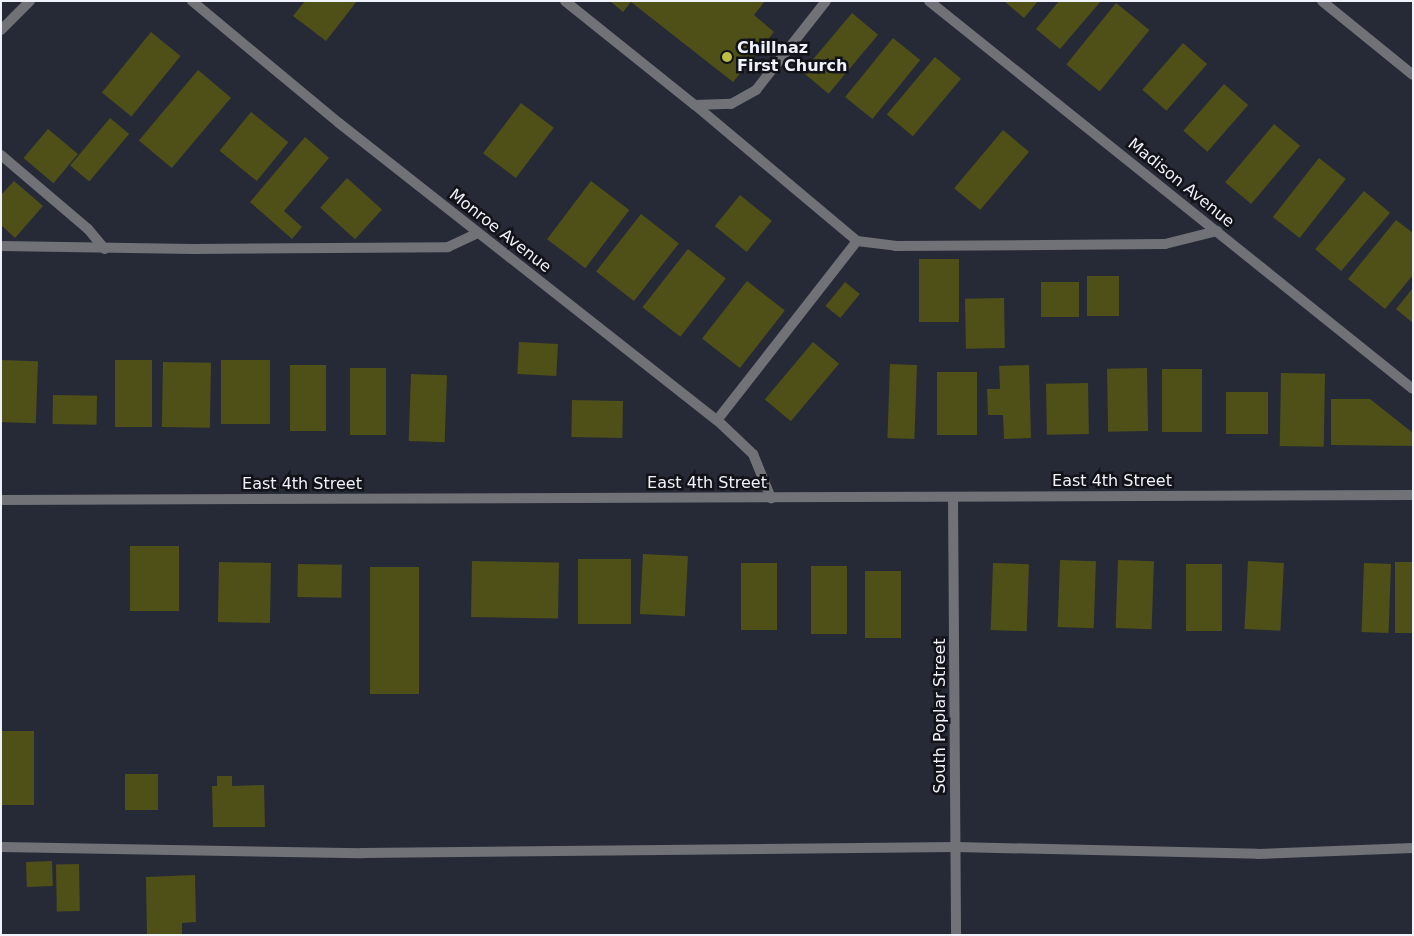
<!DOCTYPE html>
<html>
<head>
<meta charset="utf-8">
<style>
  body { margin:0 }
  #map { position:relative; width:1414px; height:936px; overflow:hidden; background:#262a36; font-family:"DejaVu Sans",sans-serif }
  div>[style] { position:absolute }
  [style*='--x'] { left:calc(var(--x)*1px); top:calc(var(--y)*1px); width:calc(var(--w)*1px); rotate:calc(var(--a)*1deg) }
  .building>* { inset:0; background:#4f4f18; transform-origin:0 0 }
  .lane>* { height:10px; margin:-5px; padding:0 5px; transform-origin:5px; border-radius:5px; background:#707278 }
  .street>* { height:10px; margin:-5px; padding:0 5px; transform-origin:5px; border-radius:5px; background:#707278 }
  .dots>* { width:14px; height:14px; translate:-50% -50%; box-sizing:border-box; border:2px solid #111318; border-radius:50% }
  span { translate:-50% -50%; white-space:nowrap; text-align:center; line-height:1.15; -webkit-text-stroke:5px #111318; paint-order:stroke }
  .poi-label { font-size:16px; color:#eff2fb; font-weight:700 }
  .left { translate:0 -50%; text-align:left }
  .street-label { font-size:16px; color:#eff2fb }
  .frame { position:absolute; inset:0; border:2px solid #eff2fb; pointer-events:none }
</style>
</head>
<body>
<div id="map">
  <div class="building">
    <i style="clip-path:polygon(305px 1px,357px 1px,326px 41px,293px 16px)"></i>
    <i style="clip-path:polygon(610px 1px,765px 1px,754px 15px,774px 32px,733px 82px,631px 2px,623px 12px)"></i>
    <i style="clip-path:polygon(1004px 1px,1038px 1px,1024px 18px)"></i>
    <i style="clip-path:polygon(1059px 1px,1101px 1px,1060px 49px,1036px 29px)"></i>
    <i style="left:1116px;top:3px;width:43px;height:79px;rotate:39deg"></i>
    <i style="left:852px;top:13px;width:34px;height:77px;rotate:40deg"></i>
    <i style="left:151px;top:32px;width:38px;height:78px;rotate:39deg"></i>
    <i style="left:893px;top:38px;width:35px;height:76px;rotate:39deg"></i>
    <i style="left:1183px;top:43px;width:32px;height:62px;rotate:41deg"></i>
    <i style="left:935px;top:57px;width:34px;height:75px;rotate:40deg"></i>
    <i style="left:198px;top:70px;width:43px;height:92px;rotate:40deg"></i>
    <i style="left:1224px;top:84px;width:32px;height:62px;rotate:41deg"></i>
    <i style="left:521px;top:103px;width:41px;height:63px;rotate:37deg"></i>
    <i style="left:251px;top:112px;width:48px;height:50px;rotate:39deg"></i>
    <i style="left:110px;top:118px;width:25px;height:62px;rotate:40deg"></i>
    <i style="left:1274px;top:124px;width:34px;height:76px;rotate:40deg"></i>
    <i style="left:48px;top:129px;width:39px;height:38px;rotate:40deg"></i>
    <i style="left:1003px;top:130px;width:34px;height:76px;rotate:40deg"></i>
    <i style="clip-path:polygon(305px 137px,329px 158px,284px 211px,302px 227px,292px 239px,250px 202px)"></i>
    <i style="left:1319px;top:158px;width:34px;height:75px;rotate:38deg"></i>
    <i style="left:347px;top:178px;width:47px;height:40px;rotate:42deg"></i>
    <i style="clip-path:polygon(14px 181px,43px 206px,15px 238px,1px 225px,1px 195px)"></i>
    <i style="left:591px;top:181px;width:48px;height:73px;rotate:37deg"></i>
    <i style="left:1364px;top:191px;width:34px;height:76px;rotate:40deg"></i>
    <i style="left:740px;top:195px;width:41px;height:40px;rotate:39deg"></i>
    <i style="left:641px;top:214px;width:48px;height:73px;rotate:38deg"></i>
    <i style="clip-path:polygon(1396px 220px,1413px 233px,1413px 275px,1385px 309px,1348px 279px)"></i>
    <i style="left:688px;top:249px;width:48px;height:74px;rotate:38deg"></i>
    <i style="left:919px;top:259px;width:40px;height:63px"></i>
    <i style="left:1087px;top:276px;width:32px;height:40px"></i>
    <i style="left:747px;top:281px;width:48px;height:73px;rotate:38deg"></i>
    <i style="left:845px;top:282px;width:19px;height:31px;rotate:39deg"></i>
    <i style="left:1041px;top:282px;width:38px;height:35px"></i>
    <i style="clip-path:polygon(1413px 288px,1413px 323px,1396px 309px)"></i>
    <i style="left:1004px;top:298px;width:50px;height:39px;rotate:89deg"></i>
    <i style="left:519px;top:342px;width:39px;height:32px;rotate:3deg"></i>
    <i style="left:813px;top:342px;width:34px;height:75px;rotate:40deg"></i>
    <i style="left:1px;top:360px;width:37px;height:62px;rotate:2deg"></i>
    <i style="left:115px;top:360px;width:37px;height:67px"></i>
    <i style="left:221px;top:360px;width:49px;height:64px"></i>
    <i style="left:163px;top:362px;width:48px;height:65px;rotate:1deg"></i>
    <i style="left:890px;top:364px;width:27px;height:74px;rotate:2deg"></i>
    <i style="left:290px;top:365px;width:36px;height:66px"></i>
    <i style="clip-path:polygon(1029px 365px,1031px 438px,1004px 439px,1003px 415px,988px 415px,987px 389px,1000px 389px,999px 366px)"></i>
    <i style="left:350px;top:368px;width:36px;height:67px"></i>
    <i style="left:1147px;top:368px;width:63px;height:40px;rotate:89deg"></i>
    <i style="left:1162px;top:369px;width:40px;height:63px"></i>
    <i style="left:937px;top:372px;width:40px;height:63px"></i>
    <i style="left:1281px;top:373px;width:44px;height:73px;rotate:1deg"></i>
    <i style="left:411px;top:374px;width:36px;height:67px;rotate:2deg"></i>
    <i style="left:1088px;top:383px;width:51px;height:42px;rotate:89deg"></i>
    <i style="left:1226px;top:392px;width:42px;height:42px"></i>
    <i style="left:53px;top:395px;width:44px;height:29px;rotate:1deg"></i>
    <i style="clip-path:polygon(1331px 399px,1370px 399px,1413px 433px,1413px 446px,1331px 445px)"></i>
    <i style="left:572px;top:400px;width:51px;height:37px;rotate:1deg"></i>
    <i style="left:130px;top:546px;width:49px;height:65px"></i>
    <i style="left:643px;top:554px;width:45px;height:60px;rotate:3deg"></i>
    <i style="left:578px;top:559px;width:53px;height:65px"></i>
    <i style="left:1060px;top:560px;width:36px;height:67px;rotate:2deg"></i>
    <i style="left:1118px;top:560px;width:36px;height:68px;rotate:2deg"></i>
    <i style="left:472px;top:561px;width:87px;height:56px;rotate:1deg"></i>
    <i style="left:1248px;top:561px;width:36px;height:68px;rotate:3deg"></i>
    <i style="left:219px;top:562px;width:52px;height:60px;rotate:1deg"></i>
    <i style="left:1395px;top:562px;width:18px;height:71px"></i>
    <i style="left:741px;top:563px;width:36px;height:67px"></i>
    <i style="left:993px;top:563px;width:36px;height:67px;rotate:2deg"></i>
    <i style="left:1364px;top:563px;width:27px;height:69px;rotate:2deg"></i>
    <i style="left:298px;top:564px;width:44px;height:33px;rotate:1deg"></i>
    <i style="left:1186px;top:564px;width:36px;height:67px"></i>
    <i style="left:847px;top:566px;width:68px;height:36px;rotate:90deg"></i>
    <i style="left:370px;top:567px;width:49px;height:127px"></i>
    <i style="left:865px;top:571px;width:36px;height:67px"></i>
    <i style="left:1px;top:731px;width:33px;height:74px"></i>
    <i style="left:125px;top:774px;width:33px;height:36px"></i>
    <i style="clip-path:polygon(217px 776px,232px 776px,232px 786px,264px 785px,265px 827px,213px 827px,212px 786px,217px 786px)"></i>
    <i style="left:52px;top:861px;width:25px;height:26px;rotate:88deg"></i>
    <i style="left:79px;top:864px;width:47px;height:23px;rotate:89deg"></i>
    <i style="clip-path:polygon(195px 875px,196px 922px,182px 923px,182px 935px,147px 935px,146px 877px)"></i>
  </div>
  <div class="lane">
    <i style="--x:565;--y:1;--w:166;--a:38.7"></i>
    <i style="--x:695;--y:105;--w:212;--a:40"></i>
    <i style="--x:857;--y:241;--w:227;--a:128"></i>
    <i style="--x:1322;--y:1;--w:117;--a:39.1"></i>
    <i style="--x:695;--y:105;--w:36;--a:-2"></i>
    <i style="--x:731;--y:104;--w:29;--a:-29"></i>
    <i style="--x:756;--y:90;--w:113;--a:-51.8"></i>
    <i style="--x:1;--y:155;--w:114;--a:40.4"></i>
    <i style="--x:88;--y:229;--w:26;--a:50"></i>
    <i style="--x:857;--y:241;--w:38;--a:7"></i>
    <i style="--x:895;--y:246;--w:270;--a:-0.4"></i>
    <i style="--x:1165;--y:244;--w:54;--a:-14"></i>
    <i style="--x:1;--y:246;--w:192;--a:0.9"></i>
    <i style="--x:193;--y:249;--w:255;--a:-0.4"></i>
    <i style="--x:448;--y:247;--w:33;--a:-25"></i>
    <i style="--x:1;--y:847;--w:361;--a:1"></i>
    <i style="--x:362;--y:853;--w:594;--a:-0.58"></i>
    <i style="--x:956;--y:847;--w:302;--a:1.3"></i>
    <i style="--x:1258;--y:854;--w:155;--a:-2.2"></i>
  </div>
  <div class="street">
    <i style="--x:192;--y:1;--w:191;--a:39.7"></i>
    <i style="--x:339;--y:123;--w:481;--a:38.2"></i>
    <i style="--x:717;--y:420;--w:50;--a:43.4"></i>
    <i style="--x:753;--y:454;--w:48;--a:67.8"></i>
    <i style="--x:929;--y:1;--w:620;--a:38.72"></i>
    <i style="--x:1;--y:30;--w:41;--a:-45"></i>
    <i style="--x:953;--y:497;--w:438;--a:89.6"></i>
    <i style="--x:1;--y:500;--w:1412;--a:-0.2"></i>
  </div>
  <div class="dots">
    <i style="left:727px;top:57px;background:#bebf42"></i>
  </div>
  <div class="poi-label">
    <span class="left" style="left:737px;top:57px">Chillnaz<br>First Church</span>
  </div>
  <div class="street-label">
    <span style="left:1181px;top:183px;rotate:39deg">Madison Avenue</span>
    <span style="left:500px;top:231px;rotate:38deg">Monroe Avenue</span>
    <span style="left:1112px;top:481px">East 4th Street</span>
    <span style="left:707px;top:483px">East 4th Street</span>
    <span style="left:302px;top:484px">East 4th Street</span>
    <span style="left:940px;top:716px;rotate:-90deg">South Poplar Street</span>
  </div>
  <div class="frame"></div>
</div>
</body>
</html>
